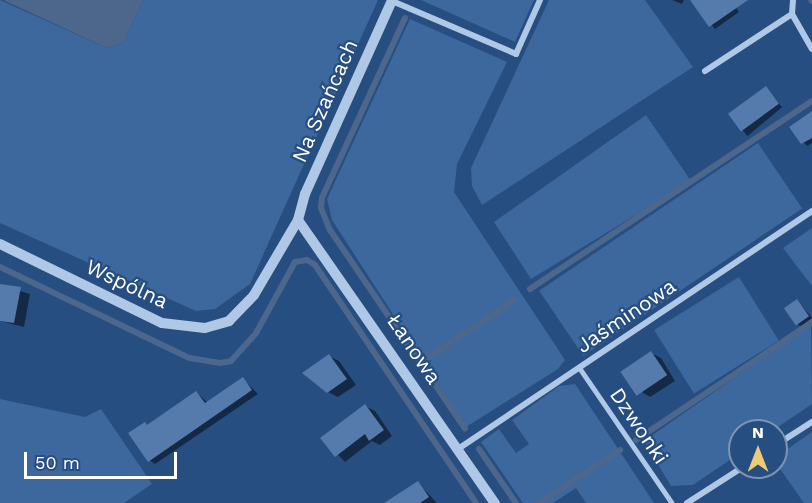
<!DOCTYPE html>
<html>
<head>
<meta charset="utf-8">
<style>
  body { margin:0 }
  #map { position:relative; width:812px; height:503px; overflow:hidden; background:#274e81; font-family:"Work Sans",sans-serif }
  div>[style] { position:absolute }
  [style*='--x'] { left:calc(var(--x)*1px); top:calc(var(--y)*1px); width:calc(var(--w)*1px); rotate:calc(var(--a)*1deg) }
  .green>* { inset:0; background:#3c689e; transform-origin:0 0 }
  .water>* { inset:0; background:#4c678b }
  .shadow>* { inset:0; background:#0007; transform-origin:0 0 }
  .stream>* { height:6px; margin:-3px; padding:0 3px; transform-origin:3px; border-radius:3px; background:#4c678b }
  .building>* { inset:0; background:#547bab; transform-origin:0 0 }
  .service>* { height:4.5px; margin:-2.25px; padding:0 2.25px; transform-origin:2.25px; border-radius:2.25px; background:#afc8e6 }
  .minor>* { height:6px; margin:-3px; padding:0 3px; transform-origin:3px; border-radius:3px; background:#afc8e6 }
  .tertiary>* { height:10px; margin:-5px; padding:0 5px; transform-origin:5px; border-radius:5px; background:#afc8e6 }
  span { translate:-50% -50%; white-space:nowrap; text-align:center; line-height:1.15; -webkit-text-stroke:4.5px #274e81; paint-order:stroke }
  .street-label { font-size:21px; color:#fff }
  .north { position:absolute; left:728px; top:419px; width:60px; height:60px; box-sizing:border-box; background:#274e81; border:2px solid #7d95b3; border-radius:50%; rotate:0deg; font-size:16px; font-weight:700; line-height:24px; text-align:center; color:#fff }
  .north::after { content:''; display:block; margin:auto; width:21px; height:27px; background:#eecb75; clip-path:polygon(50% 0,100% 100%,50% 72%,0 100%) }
  .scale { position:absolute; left:24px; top:452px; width:153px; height:27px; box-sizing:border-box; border:3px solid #fff; border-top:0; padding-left:8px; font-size:18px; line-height:21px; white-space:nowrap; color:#fff; -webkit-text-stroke:4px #274e81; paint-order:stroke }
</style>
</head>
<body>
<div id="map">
  <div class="green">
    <i style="clip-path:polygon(0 0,107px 48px,124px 42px,143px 0,378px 0,250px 284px,215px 309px,196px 311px,0 223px)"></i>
    <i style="clip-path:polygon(421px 0,534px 0,515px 42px)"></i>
    <i style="clip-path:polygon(549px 0,645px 0,693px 67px,482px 205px,472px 186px,471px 168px)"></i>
    <i style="clip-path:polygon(410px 19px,507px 62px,457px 164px,454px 192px,565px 360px,558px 369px,466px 427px,332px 220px,327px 199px)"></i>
    <i style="clip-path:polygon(646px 115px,691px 181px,531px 279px,494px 222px)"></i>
    <i style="left:758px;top:143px;width:79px;height:264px;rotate:56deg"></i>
    <i style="clip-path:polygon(812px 228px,812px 286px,783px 248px)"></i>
    <i style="left:739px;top:277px;width:75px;height:100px;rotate:58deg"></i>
    <i style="clip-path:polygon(811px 324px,812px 404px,772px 431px,740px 431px,740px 453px,693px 485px,671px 486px,644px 441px)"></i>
    <i style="clip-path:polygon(575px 384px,654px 503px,586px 503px,576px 488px,553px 503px,523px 503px,481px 442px,499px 429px,516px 453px,529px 444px,512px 420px,559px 386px)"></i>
    <i style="clip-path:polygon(0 399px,85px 417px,101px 409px,152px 484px,124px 503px,0 503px)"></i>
    <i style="clip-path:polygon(812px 432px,812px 503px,804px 503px,776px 463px,776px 457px)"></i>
  </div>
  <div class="water">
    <i style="clip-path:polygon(3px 0,143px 0,124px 42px,107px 48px)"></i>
  </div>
  <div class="shadow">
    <i style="clip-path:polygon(672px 0,684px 0,682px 4px)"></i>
    <i style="clip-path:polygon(696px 0,731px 0,739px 12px,715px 29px,693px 2px)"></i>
    <i style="left:766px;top:88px;width:25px;height:45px;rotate:50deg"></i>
    <i style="clip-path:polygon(812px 113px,812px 143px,807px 146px,791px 128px)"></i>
    <i style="clip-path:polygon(0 285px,30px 294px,24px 327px,0 321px)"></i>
    <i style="clip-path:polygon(797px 300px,812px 318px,801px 326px,797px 324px)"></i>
    <i style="clip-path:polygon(651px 353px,661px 358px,675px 381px,650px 397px,629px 384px,622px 372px)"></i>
    <i style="clip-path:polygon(329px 356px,339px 361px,356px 385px,338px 397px,328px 392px)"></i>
    <i style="clip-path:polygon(243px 379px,258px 394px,155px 464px,149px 460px,149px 426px,197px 393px,208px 403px)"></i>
    <i style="clip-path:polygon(365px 406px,375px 411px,392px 436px,380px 445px,372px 441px,345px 462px,322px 438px)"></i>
    <i style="clip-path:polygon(418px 483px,437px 503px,398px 503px)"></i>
  </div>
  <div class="stream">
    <i style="--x:811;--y:0;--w:1;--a:45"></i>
    <i style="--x:405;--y:18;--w:198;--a:114.8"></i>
    <i style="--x:322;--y:198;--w:10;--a:96"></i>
    <i style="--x:321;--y:208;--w:24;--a:68"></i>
    <i style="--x:330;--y:230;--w:240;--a:55.8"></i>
    <i style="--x:0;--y:267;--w:210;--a:25.7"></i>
    <i style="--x:189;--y:358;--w:31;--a:9"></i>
    <i style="--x:220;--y:363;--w:11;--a:-10"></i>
    <i style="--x:231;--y:361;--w:38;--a:-48"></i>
    <i style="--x:256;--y:333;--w:81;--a:-61.2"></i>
    <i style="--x:295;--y:262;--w:12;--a:-9"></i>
    <i style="--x:307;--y:260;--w:9;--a:32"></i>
    <i style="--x:315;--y:265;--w:287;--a:55.9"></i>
    <i style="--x:530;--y:289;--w:339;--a:-33.7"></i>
    <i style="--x:420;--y:363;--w:114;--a:-33.6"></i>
    <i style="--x:636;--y:440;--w:212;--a:-33.8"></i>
    <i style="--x:479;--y:449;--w:65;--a:55.6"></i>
    <i style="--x:539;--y:503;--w:97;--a:-33.2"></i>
  </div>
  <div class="building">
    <i style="clip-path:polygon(690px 0,748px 0,709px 27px)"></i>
    <i style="left:766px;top:86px;width:22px;height:47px;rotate:54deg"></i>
    <i style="clip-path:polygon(812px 111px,812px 138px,801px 144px,789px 127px)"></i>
    <i style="clip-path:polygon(0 284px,21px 287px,14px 323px,0 321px)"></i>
    <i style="left:797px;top:299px;width:21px;height:16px;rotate:55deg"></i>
    <i style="left:651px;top:351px;width:29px;height:37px;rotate:56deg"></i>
    <i style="clip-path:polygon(329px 354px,347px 379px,327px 393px,302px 373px)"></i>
    <i style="clip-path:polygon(243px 377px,252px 390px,148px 462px,128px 433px,145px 422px,147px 425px,196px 391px,205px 403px)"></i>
    <i style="clip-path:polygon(365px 404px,384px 430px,369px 441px,365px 434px,335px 457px,320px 438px)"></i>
    <i style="clip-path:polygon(418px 481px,429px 497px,420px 503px,384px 503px)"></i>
  </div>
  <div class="service">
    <i style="--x:579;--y:367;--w:165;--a:55.6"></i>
  </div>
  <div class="minor">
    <i style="--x:793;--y:0;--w:14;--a:94"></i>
    <i style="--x:792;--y:14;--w:40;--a:60.3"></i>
    <i style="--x:392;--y:1;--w:135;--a:23.1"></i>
    <i style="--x:516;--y:54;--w:59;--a:-66"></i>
    <i style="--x:705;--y:71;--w:104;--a:-33.2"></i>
    <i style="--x:776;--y:445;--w:43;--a:-32.6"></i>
    <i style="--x:458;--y:449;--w:427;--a:-33.9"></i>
    <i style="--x:687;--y:503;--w:67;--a:-32.7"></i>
  </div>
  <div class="tertiary">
    <i style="--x:298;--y:220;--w:345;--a:55.2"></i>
    <i style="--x:0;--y:244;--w:180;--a:26"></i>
    <i style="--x:162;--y:323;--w:43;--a:6.6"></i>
    <i style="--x:205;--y:328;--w:25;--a:-16"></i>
    <i style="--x:229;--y:321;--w:36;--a:-46"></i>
    <i style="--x:254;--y:295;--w:87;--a:-59.6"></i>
    <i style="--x:298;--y:220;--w:27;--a:-75"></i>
    <i style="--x:305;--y:194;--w:213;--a:-65.8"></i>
  </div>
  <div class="street-label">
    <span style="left:325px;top:101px;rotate:-66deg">Na Szańcach</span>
    <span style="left:127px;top:284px;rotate:25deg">Wspólna</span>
    <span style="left:626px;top:316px;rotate:-34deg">Jaśminowa</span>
    <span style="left:414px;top:349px;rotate:56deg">Łanowa</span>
    <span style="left:639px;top:426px;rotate:56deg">Dzwonki</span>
  </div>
  <div class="north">N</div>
  <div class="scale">50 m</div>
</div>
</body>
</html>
